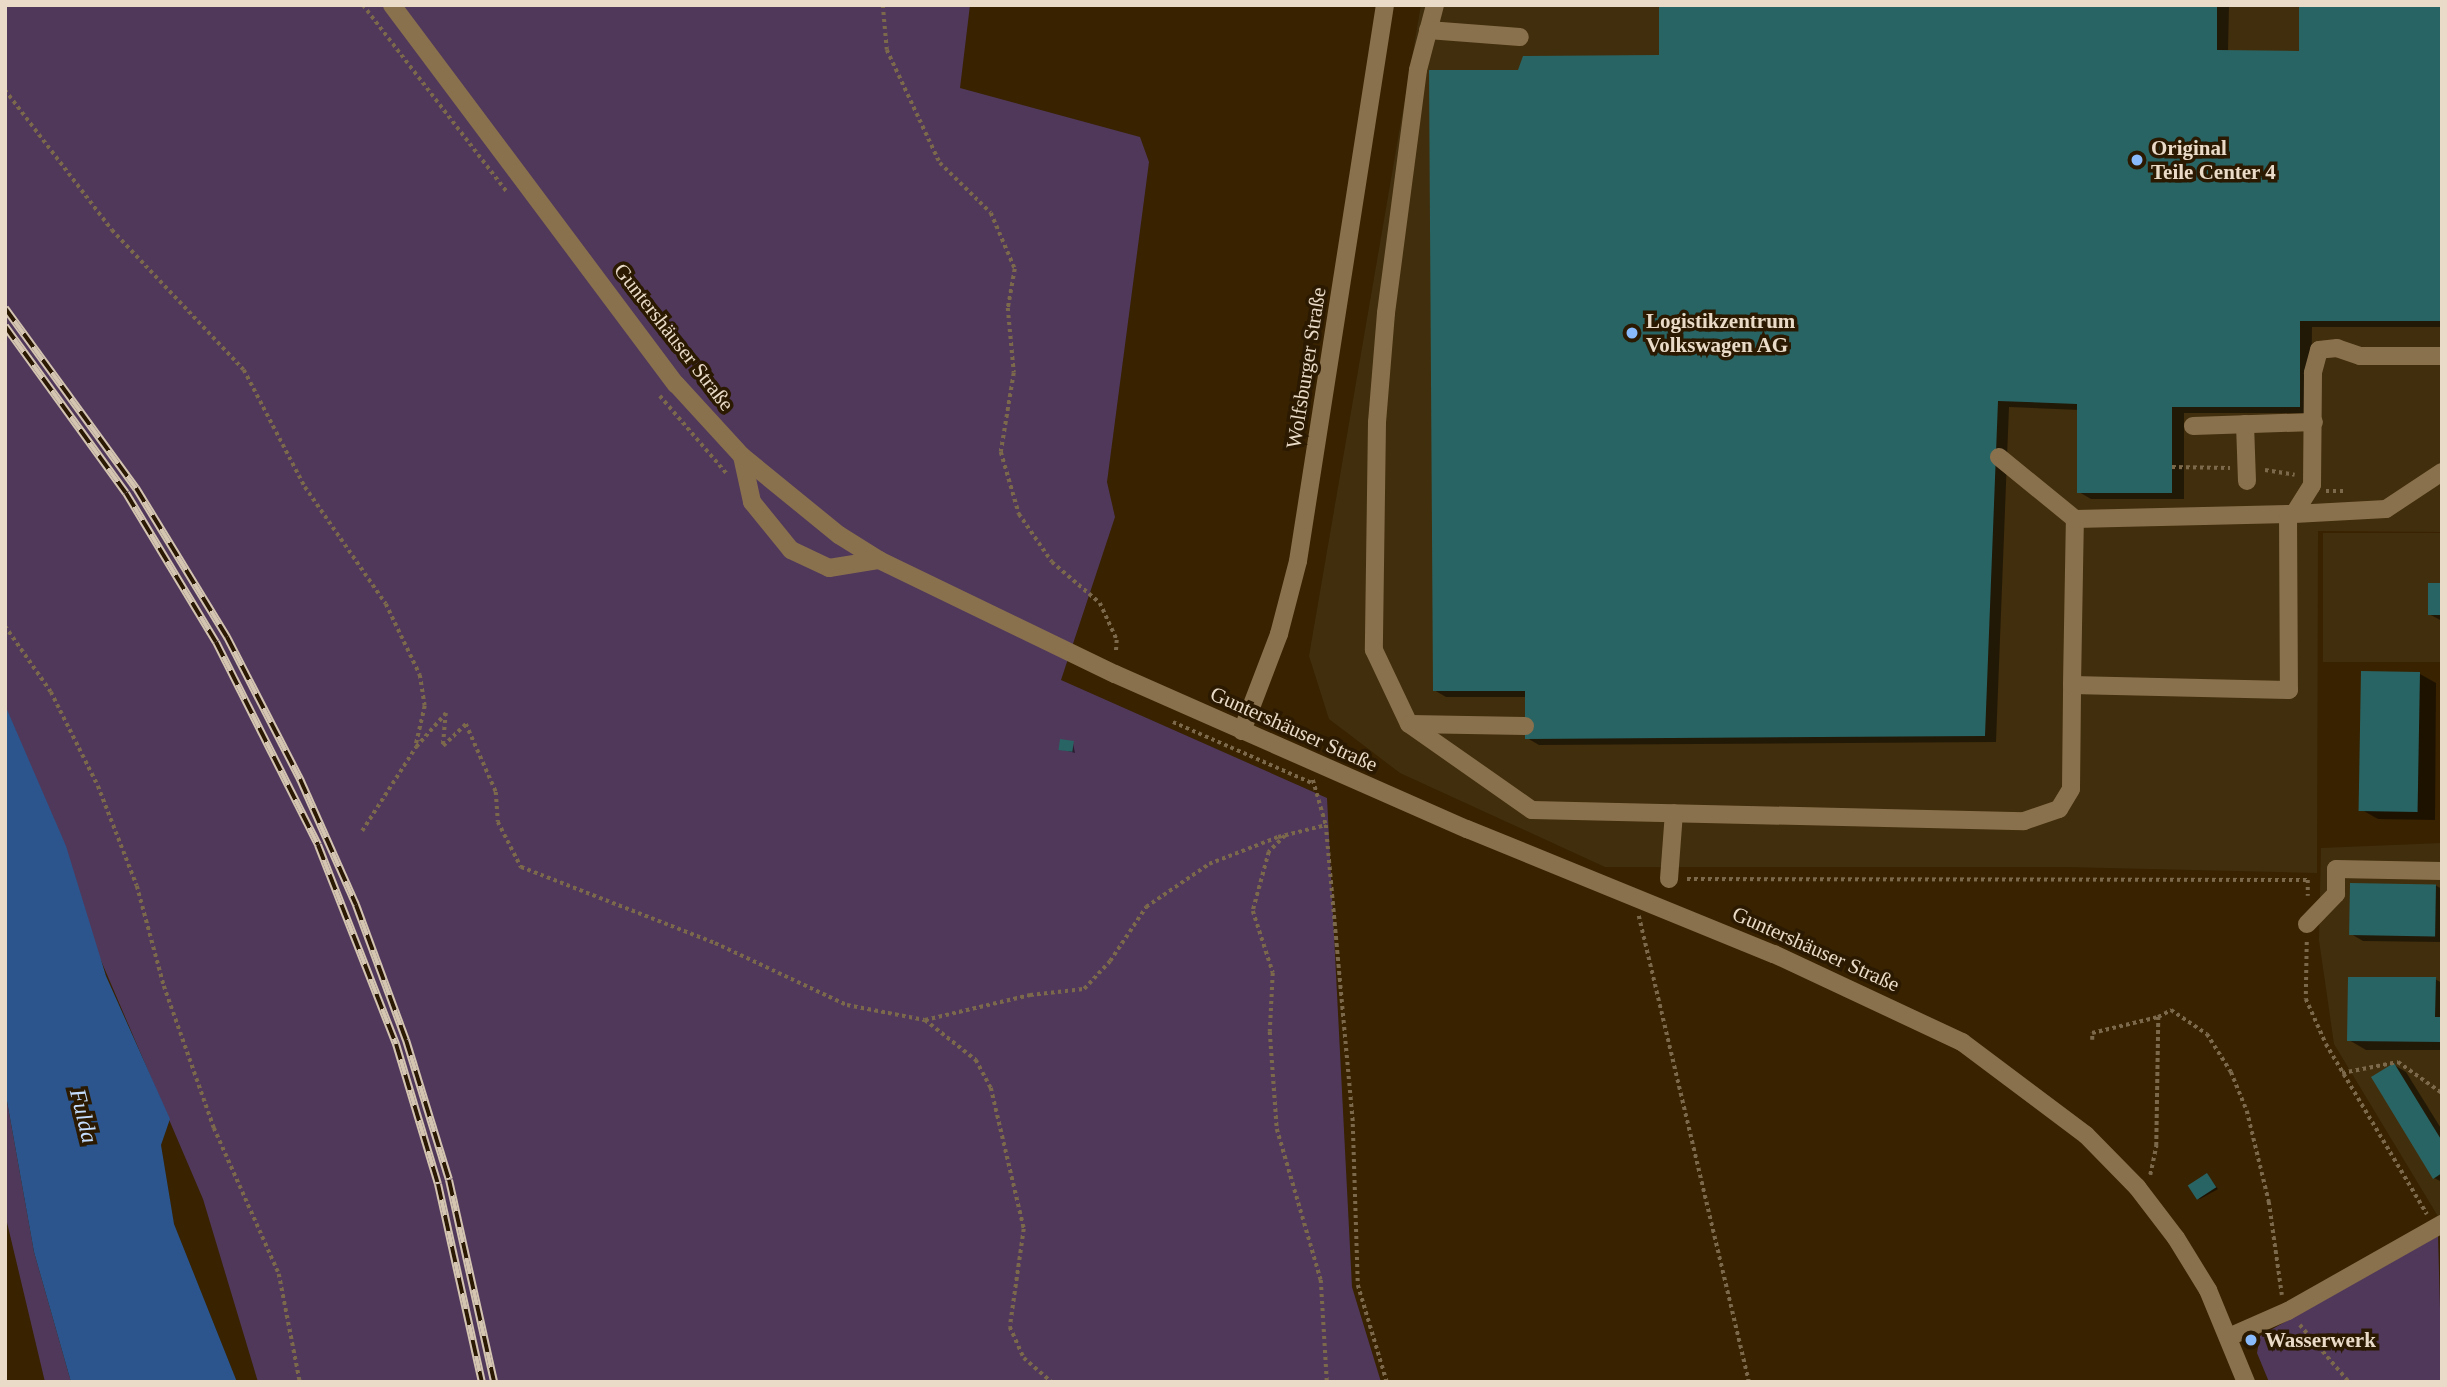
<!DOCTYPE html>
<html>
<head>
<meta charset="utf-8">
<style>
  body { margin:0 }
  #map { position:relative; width:2447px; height:1387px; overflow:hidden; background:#382200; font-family:Georgia,serif }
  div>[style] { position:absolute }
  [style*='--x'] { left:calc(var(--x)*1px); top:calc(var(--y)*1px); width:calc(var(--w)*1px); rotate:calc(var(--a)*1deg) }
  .built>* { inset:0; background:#412e0c; transform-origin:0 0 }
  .green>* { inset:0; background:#50385b }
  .water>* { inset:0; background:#2b558c }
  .shadow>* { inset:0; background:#0007 }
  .building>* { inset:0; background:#296464; transform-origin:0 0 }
  .path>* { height:3.5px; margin-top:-1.75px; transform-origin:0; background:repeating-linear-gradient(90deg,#7c694c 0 3.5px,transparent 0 7px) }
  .minor>* { height:18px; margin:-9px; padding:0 9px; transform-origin:9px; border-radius:9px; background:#8a714d }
  .rail>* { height:8px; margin-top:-4px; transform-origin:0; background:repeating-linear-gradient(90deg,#2b1a01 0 16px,#d4c5b1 0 32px); box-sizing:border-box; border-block:2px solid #d4c5b1 }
  .dots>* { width:19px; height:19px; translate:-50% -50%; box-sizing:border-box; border:4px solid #2b1a01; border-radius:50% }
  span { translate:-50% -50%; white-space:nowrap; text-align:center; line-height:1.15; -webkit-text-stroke:7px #2b1a01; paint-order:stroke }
  .poi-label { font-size:21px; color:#e9dbc8; font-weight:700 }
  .left { translate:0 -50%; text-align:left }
  .street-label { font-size:21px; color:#e9dbc8 }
  .water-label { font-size:23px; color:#c5deff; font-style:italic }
  .frame { position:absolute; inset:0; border:7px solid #e9dbc8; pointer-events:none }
</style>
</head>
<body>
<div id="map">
  <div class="built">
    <i style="clip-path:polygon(1421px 5px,2442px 5px,2442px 532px,2318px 531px,2317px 873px,2066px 867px,1605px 867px,1400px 773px,1329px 719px,1309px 656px)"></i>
    <i style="left:2323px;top:533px;width:119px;height:129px"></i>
    <i style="clip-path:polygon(2442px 843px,2442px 1223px,2334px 1044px,2319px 940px,2321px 848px)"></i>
  </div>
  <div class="green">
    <i style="clip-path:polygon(5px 5px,970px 5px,960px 88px,1140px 137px,1149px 162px,1107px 482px,1115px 517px,1061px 680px,1327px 798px,1352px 1287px,1381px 1382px,258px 1382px,203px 1199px,5px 736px)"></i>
    <i style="clip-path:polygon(5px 1090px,34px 1252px,71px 1382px,45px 1382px,5px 1214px)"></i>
    <i style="clip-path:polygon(2438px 1236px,2442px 1382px,2269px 1382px,2257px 1353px,2260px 1336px)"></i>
  </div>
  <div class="water">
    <i style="clip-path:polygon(5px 705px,66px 846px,106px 976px,170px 1119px,161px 1145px,174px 1224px,237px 1382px,71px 1382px,34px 1252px,5px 1090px)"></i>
  </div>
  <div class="shadow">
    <i style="clip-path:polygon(1661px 5px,2229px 5px,2228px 52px,2301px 53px,2442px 5px,2442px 327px,2312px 327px,2311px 413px,2184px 413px,2184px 499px,2091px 499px,2079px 492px,2079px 410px,2009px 407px,1996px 742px,1539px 745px,1527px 738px,1527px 697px,1446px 697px,1434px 690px,1519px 71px,1661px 57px)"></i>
    <i style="clip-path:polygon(2442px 585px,2442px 621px,2429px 614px)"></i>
    <i style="clip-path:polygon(2420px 674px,2436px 683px,2435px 820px,2378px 819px,2362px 810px)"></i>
    <i style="clip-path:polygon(1073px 743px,1075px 753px,1060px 749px)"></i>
    <i style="clip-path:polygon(2435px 885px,2442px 889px,2442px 942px,2363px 941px,2351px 934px)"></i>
    <i style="clip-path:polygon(2435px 979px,2442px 983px,2442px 1050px,2366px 1050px,2349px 1040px)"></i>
    <i style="clip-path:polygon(2394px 1065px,2406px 1072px,2442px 1130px,2442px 1182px,2434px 1178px)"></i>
    <i style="clip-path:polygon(2207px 1175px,2218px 1189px,2200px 1199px,2197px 1197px)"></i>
  </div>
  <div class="building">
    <i style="clip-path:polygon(1659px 5px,2217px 5px,2217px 50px,2299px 51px,2299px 5px,2442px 5px,2442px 321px,2300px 321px,2300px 407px,2172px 407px,2172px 493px,2077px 493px,2077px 404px,1998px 401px,1985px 736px,1525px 739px,1525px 691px,1433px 691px,1429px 70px,1518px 70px,1523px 56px,1659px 55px)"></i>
    <i style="left:2428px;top:583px;width:14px;height:32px"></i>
    <i style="left:2361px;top:671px;width:59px;height:140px;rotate:1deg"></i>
    <i style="left:1060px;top:739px;width:14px;height:11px;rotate:8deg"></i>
    <i style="left:2350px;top:883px;width:86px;height:52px;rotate:1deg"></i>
    <i style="clip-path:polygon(2348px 977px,2436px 977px,2435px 1017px,2442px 1017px,2442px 1042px,2347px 1041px)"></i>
    <i style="clip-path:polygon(2394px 1063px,2442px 1141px,2442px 1173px,2433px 1179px,2371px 1077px)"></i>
    <i style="left:2207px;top:1173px;width:17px;height:23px;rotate:57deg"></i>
  </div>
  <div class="path">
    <i style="--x:363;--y:5;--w:235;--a:52.4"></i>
    <i style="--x:883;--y:5;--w:45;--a:84.9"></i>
    <i style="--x:887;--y:50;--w:125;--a:64.9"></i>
    <i style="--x:940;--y:163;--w:71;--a:44.4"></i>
    <i style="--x:991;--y:213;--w:61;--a:66.8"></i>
    <i style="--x:1015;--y:269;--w:40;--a:100"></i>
    <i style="--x:1008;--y:308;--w:65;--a:84.7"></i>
    <i style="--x:1014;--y:373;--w:80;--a:99.3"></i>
    <i style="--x:1001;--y:452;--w:65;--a:73.8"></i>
    <i style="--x:1019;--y:514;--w:58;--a:55.5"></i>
    <i style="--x:1052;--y:562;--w:63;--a:40.5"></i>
    <i style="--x:1100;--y:603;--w:41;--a:65.3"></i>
    <i style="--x:1117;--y:640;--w:14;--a:94"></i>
    <i style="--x:5;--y:90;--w:176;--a:52.6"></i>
    <i style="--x:112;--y:230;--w:192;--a:46.7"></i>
    <i style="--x:244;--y:370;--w:132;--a:62.5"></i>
    <i style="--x:305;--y:487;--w:142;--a:55.3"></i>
    <i style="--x:386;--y:604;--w:79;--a:64.4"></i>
    <i style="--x:420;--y:675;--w:31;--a:81"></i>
    <i style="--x:425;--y:706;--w:39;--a:103"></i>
    <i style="--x:660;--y:396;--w:104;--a:49.3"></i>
    <i style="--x:2172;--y:467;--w:58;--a:1"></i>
    <i style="--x:2265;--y:470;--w:30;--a:9"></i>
    <i style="--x:2326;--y:491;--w:17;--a:0"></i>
    <i style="--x:5;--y:626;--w:80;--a:55.1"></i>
    <i style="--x:51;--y:692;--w:105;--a:63.4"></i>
    <i style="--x:98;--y:786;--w:107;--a:68.7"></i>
    <i style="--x:137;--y:886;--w:104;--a:74.9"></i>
    <i style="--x:164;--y:986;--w:151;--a:70.6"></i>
    <i style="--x:214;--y:1128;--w:160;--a:66"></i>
    <i style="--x:279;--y:1274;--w:110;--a:79"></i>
    <i style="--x:1173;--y:722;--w:152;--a:23.7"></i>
    <i style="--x:1313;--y:780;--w:47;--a:73.9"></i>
    <i style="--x:1326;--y:825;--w:300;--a:84.8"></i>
    <i style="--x:1353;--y:1124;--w:161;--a:88.2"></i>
    <i style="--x:1358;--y:1285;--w:101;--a:73.4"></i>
    <i style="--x:362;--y:831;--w:100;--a:-57.3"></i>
    <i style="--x:416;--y:747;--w:45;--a:-48.6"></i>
    <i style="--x:446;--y:713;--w:33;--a:95"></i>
    <i style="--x:443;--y:746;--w:32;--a:-44"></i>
    <i style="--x:466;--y:724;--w:74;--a:66.2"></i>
    <i style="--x:496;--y:792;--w:30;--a:86"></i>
    <i style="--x:498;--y:822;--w:51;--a:62.9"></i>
    <i style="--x:521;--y:867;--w:208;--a:21.4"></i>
    <i style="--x:715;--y:943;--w:146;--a:25.2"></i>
    <i style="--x:847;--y:1005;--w:79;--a:10.9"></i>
    <i style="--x:925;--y:1020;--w:108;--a:-13.4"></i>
    <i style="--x:1030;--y:995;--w:54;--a:-6.3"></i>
    <i style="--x:1084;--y:989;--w:38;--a:-47"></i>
    <i style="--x:1110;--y:961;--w:65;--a:-56.3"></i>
    <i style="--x:1146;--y:907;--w:76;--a:-34.3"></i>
    <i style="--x:1209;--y:864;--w:74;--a:-21.4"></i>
    <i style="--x:1278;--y:837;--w:49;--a:-14"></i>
    <i style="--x:1285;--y:836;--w:23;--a:135"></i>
    <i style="--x:1269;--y:852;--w:61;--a:105.2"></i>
    <i style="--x:1253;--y:911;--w:65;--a:72.1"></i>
    <i style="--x:1273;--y:973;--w:59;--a:92.9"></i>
    <i style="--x:1270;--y:1032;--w:97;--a:85.9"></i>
    <i style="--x:1277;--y:1129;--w:157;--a:73.8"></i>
    <i style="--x:1321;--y:1280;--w:102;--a:86.6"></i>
    <i style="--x:1687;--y:879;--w:621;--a:0.09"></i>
    <i style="--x:2308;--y:880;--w:16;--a:90"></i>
    <i style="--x:1639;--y:916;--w:479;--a:76.7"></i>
    <i style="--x:2307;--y:942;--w:57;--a:91"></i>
    <i style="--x:2306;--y:999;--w:49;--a:66"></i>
    <i style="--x:2326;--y:1044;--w:198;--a:59.3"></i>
    <i style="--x:925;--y:1020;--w:65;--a:38.1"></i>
    <i style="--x:976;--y:1060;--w:32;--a:62"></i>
    <i style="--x:991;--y:1088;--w:145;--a:76.8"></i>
    <i style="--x:1024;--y:1229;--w:99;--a:98.1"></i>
    <i style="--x:1010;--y:1327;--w:34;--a:66"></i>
    <i style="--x:1024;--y:1358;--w:37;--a:41"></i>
    <i style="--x:2092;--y:1040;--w:7;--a:-90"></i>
    <i style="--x:2092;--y:1033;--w:68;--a:-13.6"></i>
    <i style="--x:2342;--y:1073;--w:57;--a:-11.1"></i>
    <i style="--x:2398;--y:1062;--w:54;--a:35.2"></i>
    <i style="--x:2150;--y:1175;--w:30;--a:-78"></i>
    <i style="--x:2156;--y:1146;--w:129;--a:-89.1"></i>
    <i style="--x:2158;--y:1017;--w:15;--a:-28"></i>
    <i style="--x:2171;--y:1010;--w:43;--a:33.7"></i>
    <i style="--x:2207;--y:1034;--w:45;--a:57.7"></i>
    <i style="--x:2231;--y:1072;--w:42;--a:67.7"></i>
    <i style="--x:2247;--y:1111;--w:94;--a:76.4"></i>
    <i style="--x:2269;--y:1202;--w:94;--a:82"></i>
    <i style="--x:2300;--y:1325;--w:75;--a:49.3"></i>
  </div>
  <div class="minor">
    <i style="--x:392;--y:5;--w:474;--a:53.2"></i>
    <i style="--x:676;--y:384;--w:98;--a:47.5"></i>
    <i style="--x:742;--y:456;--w:125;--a:39.2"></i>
    <i style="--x:839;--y:535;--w:47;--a:32"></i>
    <i style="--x:879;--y:560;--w:262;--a:25.8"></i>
    <i style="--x:1115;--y:674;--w:385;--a:23.8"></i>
    <i style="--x:1467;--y:829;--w:331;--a:22.2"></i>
    <i style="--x:1774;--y:954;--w:208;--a:25.1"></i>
    <i style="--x:1962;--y:1042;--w:155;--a:36.9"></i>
    <i style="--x:2086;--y:1135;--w:73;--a:45.6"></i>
    <i style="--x:2137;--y:1187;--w:64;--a:52.6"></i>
    <i style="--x:2176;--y:1238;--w:61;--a:58.4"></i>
    <i style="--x:2208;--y:1290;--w:100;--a:67.6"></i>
    <i style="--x:1435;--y:5;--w:67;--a:104.7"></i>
    <i style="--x:1418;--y:70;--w:245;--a:97.5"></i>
    <i style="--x:1386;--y:313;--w:109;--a:94.7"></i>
    <i style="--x:1377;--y:422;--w:228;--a:90.8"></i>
    <i style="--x:1374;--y:650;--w:82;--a:64.7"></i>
    <i style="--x:1409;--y:724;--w:150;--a:35"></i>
    <i style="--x:1532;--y:810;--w:492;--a:1.3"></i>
    <i style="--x:2024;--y:821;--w:37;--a:-19"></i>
    <i style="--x:2059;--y:809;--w:23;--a:-59"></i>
    <i style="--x:2071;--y:789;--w:104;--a:-89.4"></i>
    <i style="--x:1428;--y:30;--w:92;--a:4.4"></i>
    <i style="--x:2442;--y:356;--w:82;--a:180"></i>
    <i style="--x:2360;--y:356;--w:24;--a:-161"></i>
    <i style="--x:2337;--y:348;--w:18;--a:174"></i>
    <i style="--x:2319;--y:350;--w:24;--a:105"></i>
    <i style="--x:2313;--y:373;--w:112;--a:90.5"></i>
    <i style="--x:2312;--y:485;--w:34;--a:122"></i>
    <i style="--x:2294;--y:514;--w:92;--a:-3.1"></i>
    <i style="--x:2386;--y:509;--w:67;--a:-33.5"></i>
    <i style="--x:2245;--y:424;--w:57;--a:88"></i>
    <i style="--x:2193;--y:426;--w:121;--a:-1.9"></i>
    <i style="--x:742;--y:456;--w:47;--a:77.7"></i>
    <i style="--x:752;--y:502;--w:62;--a:50.9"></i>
    <i style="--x:791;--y:550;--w:42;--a:25.3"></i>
    <i style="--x:829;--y:568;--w:51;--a:-9.1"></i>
    <i style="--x:1999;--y:457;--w:98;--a:39.2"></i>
    <i style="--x:2288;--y:514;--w:176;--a:89.7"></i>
    <i style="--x:2289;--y:690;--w:217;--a:-178.7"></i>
    <i style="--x:2072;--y:685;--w:166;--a:-89"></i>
    <i style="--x:2075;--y:519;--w:129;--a:-1.3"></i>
    <i style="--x:2204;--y:516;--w:84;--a:-1.4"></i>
    <i style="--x:2288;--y:514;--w:6;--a:0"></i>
    <i style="--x:1410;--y:724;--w:115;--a:1"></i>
    <i style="--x:1242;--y:731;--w:104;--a:-69.1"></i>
    <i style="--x:1279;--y:634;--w:75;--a:-75.4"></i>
    <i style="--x:1298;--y:561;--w:563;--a:-81.11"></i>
    <i style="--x:1669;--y:879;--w:66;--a:-85.7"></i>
    <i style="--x:2307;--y:924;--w:42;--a:-46"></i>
    <i style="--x:2336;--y:894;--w:25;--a:-90"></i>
    <i style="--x:2336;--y:869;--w:106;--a:1.1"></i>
    <i style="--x:2231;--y:1336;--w:62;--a:-23.7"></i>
    <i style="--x:2288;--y:1311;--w:177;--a:-29.5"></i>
  </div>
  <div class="rail">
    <i style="--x:5;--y:308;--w:223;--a:54"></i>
    <i style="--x:136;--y:488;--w:175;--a:58.6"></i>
    <i style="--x:227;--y:637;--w:160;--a:62.8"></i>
    <i style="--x:300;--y:779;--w:138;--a:66"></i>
    <i style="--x:356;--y:905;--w:144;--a:69.7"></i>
    <i style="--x:406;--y:1040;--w:146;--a:72.9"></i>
    <i style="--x:449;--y:1180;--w:207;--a:77.4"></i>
    <i style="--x:5;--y:326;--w:206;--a:54.1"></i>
    <i style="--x:126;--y:493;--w:174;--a:58.9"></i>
    <i style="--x:216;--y:642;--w:227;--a:63.3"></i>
    <i style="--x:318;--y:845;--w:214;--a:68.6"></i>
    <i style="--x:396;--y:1044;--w:146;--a:73.3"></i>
    <i style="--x:438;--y:1184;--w:203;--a:77.5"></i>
  </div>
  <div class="dots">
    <i style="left:2137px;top:160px;background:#88bafc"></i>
    <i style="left:1632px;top:333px;background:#88bafc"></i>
    <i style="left:2251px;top:1340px;background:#88bafc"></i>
  </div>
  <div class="poi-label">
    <span class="left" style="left:2151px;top:160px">Original<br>Teile Center 4</span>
    <span class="left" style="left:1646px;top:333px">Logistikzentrum<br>Volkswagen AG</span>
    <span class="left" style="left:2265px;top:1340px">Wasserwerk</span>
  </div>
  <div class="street-label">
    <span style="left:674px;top:337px;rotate:52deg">Guntershäuser Straße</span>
    <span style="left:1306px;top:368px;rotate:-81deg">Wolfsburger Straße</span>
    <span style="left:1294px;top:729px;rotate:24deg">Guntershäuser Straße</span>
    <span style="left:1816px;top:949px;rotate:24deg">Guntershäuser Straße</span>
  </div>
  <div class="water-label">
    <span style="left:83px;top:1116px;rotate:76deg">Fulda</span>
  </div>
  <div class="frame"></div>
</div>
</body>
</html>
